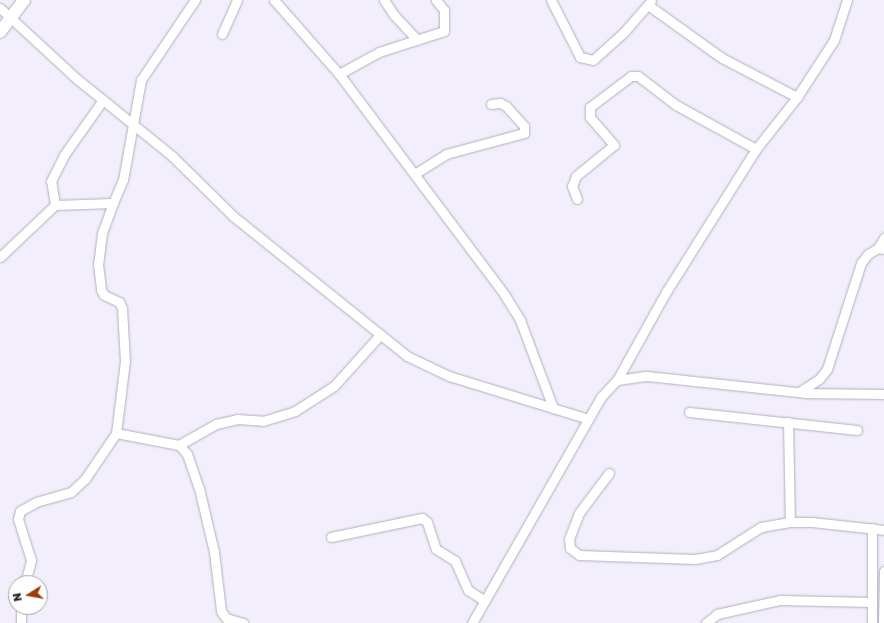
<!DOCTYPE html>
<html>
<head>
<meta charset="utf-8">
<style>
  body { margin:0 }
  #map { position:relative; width:884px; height:623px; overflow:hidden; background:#f2eefc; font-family:"Golos Text",sans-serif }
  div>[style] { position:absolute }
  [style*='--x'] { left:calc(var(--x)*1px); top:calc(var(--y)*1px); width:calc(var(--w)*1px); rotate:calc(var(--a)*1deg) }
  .roads { filter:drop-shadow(0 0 1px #b2aebc) drop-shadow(0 0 1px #b2aebc) }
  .street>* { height:9px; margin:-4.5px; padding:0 4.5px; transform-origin:4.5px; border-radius:4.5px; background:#fff }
  .secondary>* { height:12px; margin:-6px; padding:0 6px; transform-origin:6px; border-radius:6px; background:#fff }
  span { translate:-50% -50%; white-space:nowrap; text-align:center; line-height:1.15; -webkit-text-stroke:3px #fefefe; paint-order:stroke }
  .north { position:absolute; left:8px; top:575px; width:40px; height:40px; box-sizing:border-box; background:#fefefe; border:1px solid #a6a6a8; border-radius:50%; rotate:259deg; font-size:11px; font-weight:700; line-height:16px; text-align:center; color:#222126 }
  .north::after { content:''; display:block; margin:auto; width:14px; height:18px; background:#9e3a03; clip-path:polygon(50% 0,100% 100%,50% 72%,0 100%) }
</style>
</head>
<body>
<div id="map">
  <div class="roads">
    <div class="street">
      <i style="--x:274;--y:0;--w:98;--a:48.7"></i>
      <i style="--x:339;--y:74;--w:275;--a:53.1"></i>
      <i style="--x:504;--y:294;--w:31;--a:58"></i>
      <i style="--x:520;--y:320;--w:94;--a:69.4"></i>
      <i style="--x:384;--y:0;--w:18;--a:56"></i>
      <i style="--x:394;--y:15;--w:34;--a:47"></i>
      <i style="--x:551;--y:0;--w:64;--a:63"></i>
      <i style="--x:580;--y:57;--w:13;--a:13"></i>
      <i style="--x:593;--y:60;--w:42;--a:-42.1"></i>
      <i style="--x:624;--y:32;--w:41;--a:-48.9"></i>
      <i style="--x:648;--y:5;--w:91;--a:35.6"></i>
      <i style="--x:722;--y:58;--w:85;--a:27.5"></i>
      <i style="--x:0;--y:8;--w:105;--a:42.7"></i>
      <i style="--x:77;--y:79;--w:122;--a:39"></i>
      <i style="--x:172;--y:156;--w:86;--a:44.5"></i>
      <i style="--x:233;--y:216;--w:223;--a:38.8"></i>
      <i style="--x:407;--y:356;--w:47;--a:25.5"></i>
      <i style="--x:449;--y:376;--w:146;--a:17.1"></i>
      <i style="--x:222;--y:34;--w:37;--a:-66"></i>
      <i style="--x:339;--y:74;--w:46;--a:-28.8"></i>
      <i style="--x:379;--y:52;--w:68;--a:-17.9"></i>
      <i style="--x:444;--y:31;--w:21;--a:-90"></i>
      <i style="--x:444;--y:10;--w:13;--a:-129"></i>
      <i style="--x:416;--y:173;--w:36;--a:-32"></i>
      <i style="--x:446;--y:154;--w:81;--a:-15.1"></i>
      <i style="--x:524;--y:133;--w:7;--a:-90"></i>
      <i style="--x:524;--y:126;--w:27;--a:-132"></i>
      <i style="--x:506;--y:106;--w:7;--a:-153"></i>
      <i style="--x:500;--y:103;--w:9;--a:174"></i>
      <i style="--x:577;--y:199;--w:14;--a:-111"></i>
      <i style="--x:572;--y:186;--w:11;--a:-68"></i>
      <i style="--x:576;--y:176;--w:49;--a:-39.2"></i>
      <i style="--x:614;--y:145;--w:37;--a:-131"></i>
      <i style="--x:590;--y:117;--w:10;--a:-90"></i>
      <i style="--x:590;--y:107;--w:51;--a:-37.1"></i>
      <i style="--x:631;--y:76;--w:7;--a:0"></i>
      <i style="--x:638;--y:76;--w:48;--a:37.3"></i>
      <i style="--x:676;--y:105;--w:91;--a:28.8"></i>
      <i style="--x:113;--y:203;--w:32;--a:110"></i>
      <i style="--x:102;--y:233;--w:31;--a:97"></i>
      <i style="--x:98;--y:264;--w:26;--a:83"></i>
      <i style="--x:101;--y:290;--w:6;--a:59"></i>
      <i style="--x:104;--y:295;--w:17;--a:25"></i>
      <i style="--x:119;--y:302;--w:7;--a:63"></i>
      <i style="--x:122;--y:308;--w:53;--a:86.8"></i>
      <i style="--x:125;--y:361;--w:73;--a:97.1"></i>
      <i style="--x:116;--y:433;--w:64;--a:10.8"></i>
      <i style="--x:179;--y:445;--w:12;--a:48"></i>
      <i style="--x:187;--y:454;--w:36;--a:71"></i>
      <i style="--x:199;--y:488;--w:66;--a:76.8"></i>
      <i style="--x:214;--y:552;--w:59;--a:83.2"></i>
      <i style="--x:221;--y:611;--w:9;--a:54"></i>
      <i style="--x:226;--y:618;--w:18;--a:16"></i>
      <i style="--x:55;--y:205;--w:24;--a:-99"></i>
      <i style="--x:51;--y:181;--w:29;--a:-63"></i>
      <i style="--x:64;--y:155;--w:67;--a:-54.7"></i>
      <i style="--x:878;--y:248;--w:12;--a:-59"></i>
      <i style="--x:0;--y:257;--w:76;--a:-43.4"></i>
      <i style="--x:55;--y:205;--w:58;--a:-2"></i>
      <i style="--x:113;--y:203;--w:25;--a:-67"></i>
      <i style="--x:123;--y:180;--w:102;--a:-79.8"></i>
      <i style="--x:141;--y:80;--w:97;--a:-56"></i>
      <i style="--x:617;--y:380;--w:101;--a:-60.9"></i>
      <i style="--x:666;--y:292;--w:169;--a:-57.8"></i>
      <i style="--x:756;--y:149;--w:66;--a:-51.7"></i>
      <i style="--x:797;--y:97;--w:68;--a:-57"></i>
      <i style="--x:834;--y:40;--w:42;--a:-72"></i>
      <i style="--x:799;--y:392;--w:24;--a:-33"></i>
      <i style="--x:819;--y:379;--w:13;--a:-51"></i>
      <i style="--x:827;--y:369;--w:111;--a:-72.2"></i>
      <i style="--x:861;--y:263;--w:11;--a:-52"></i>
      <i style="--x:868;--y:254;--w:12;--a:-31"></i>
      <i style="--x:878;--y:248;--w:6;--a:9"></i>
      <i style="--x:689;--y:412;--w:169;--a:6.1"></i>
      <i style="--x:788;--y:422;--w:100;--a:88.9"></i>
      <i style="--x:179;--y:445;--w:43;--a:-29.6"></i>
      <i style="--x:216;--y:424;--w:22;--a:-13"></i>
      <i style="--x:237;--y:419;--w:26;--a:4"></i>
      <i style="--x:263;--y:421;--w:34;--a:-17"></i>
      <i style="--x:295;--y:411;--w:46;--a:-32.7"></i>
      <i style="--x:334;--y:386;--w:69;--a:-48"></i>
      <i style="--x:609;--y:473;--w:50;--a:126.9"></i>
      <i style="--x:579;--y:513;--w:28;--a:111"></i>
      <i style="--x:569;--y:539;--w:9;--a:84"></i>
      <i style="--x:570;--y:548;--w:11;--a:38"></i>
      <i style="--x:579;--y:555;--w:116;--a:2"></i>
      <i style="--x:695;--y:559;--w:22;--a:-10"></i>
      <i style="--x:717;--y:555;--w:52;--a:-32.5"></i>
      <i style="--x:761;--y:527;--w:29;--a:-10"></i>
      <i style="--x:790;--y:522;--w:22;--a:0"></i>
      <i style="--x:812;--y:522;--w:72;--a:6.3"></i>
      <i style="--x:331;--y:537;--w:93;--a:-11.8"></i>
      <i style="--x:422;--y:518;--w:6;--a:39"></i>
      <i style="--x:427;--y:522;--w:28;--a:72"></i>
      <i style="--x:436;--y:549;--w:22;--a:32"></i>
      <i style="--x:455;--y:561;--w:32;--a:66"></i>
      <i style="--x:468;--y:590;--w:20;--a:33"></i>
      <i style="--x:25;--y:583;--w:24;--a:-75"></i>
      <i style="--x:31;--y:560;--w:43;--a:-107.6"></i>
      <i style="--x:18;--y:519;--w:8;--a:-76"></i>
      <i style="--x:20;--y:511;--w:18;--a:-29"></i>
      <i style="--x:36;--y:502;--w:36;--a:-16"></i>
      <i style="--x:71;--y:492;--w:19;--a:-43"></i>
      <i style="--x:85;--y:479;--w:55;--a:-56"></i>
      <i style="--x:21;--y:607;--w:16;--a:90"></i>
      <i style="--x:472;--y:623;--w:260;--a:-60.3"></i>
      <i style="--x:601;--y:397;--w:23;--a:-47"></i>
      <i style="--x:617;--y:380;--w:30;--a:-8"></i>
      <i style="--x:647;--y:376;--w:159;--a:6.1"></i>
      <i style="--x:805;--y:393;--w:79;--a:0.7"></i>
      <i style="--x:706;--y:623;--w:14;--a:-39"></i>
      <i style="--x:717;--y:614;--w:65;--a:-12.5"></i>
      <i style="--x:780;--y:600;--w:92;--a:1.2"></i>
      <i style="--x:872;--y:623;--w:95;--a:-90"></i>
      <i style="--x:883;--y:623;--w:52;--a:-88.9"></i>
    </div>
    <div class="secondary">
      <i style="--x:0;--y:32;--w:40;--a:-53"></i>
    </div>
  </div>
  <div class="north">N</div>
</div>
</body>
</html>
